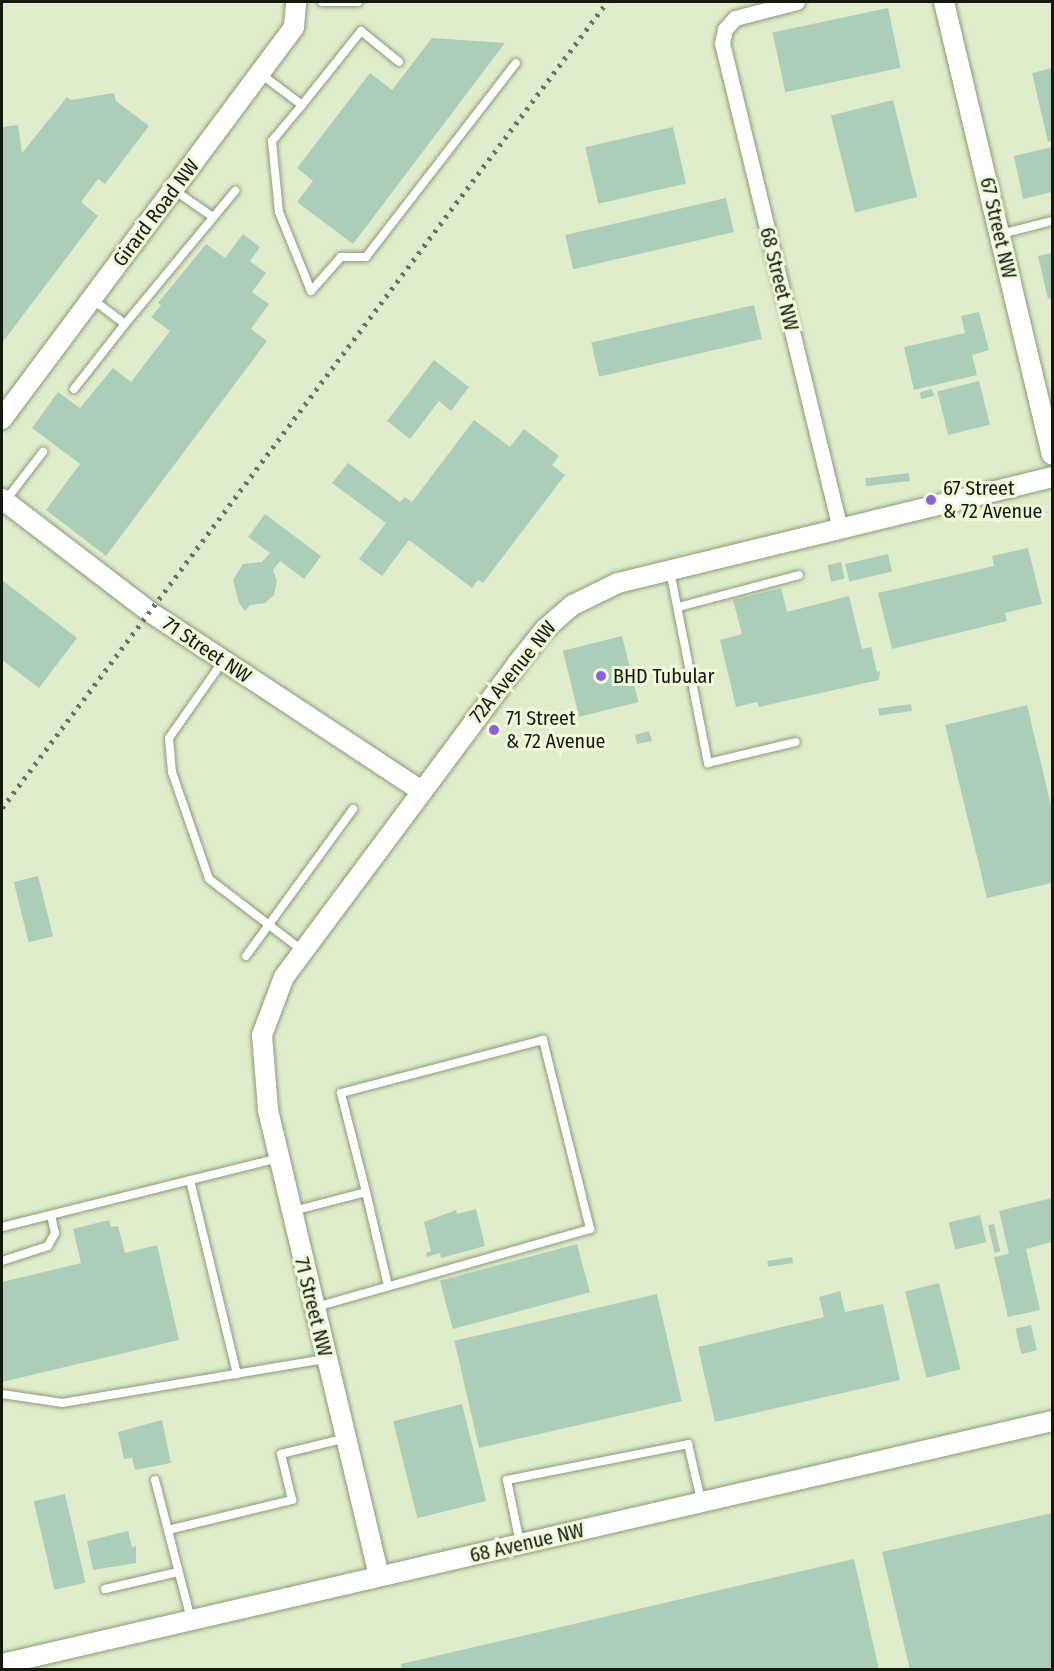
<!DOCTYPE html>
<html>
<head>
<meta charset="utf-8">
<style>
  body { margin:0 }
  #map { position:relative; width:1054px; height:1671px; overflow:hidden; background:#e0edcc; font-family:"Fira Sans Condensed",sans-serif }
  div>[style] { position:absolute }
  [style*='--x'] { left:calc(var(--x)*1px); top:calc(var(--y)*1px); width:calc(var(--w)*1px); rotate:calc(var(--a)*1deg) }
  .building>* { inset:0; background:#acceb9; transform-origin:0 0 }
  .roads { filter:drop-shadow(0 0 2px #8d9879) drop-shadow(0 0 2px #8d9879) }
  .service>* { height:8px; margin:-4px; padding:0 4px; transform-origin:4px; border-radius:4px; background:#fff }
  .minor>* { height:15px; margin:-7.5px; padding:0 7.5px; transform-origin:7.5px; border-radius:7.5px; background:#fff }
  .tertiary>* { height:20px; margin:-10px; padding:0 10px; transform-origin:10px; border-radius:10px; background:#fff }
  .rail>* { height:4.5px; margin-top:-2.25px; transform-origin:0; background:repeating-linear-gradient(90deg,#6c745f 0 3px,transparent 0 9px) }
  .dots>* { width:16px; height:16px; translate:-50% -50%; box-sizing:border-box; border:3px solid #eefad9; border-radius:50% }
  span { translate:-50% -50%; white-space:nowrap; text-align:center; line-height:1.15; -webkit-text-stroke:6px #eefad9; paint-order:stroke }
  .street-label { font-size:20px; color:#14180d }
  .poi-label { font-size:20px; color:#14180d }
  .left { translate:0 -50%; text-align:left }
  .frame { position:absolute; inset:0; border:3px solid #14180d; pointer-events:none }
</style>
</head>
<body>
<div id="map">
  <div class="building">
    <i style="left:888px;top:8px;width:61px;height:118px;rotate:78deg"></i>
    <i style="clip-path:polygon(432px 38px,505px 43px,353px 244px,297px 202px,313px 181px,297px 168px,370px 73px,392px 90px)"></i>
    <i style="clip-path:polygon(1052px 68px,1052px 141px,1048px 142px,1032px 73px)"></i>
    <i style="clip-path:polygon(114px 93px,116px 101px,149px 126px,105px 184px,98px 179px,81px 202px,98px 216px,2px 343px,2px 127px,18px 125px,22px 153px,67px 97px,71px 100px)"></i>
    <i style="left:893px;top:100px;width:100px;height:64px;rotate:76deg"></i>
    <i style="left:673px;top:127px;width:58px;height:90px;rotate:77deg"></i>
    <i style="clip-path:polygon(1052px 147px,1052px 192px,1023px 199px,1014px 156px)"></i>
    <i style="left:726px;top:198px;width:35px;height:165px;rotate:77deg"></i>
    <i style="clip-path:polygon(243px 234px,260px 247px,250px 261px,266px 273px,252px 292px,269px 304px,251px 329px,267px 341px,106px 556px,46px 510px,80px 464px,32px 428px,58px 392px,80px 408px,113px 368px,131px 382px,170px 331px,151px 317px,161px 305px,158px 303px,206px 244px,225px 258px)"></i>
    <i style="clip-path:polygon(1052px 253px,1052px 298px,1048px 299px,1038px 256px)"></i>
    <i style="left:754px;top:305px;width:35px;height:167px;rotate:77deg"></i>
    <i style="clip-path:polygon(979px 312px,989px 350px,972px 355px,977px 375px,914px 390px,904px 347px,965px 333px,961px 316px)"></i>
    <i style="clip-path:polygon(434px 360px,469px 387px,451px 411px,439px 401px,410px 439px,387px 421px)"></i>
    <i style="left:979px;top:381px;width:45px;height:43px;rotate:76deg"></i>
    <i style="left:932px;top:389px;width:7px;height:13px;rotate:74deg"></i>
    <i style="clip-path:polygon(474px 420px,510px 447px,524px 429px,559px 456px,552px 465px,565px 475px,483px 583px,478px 580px,472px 588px,409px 540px,382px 576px,359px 559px,386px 523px,332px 483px,348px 463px,400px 502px,405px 497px,412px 502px)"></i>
    <i style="left:909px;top:473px;width:8px;height:44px;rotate:83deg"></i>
    <i style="clip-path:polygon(265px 514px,321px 556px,304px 579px,280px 561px,273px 570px,277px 581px,274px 595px,265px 603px,250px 605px,245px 611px,239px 603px,233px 580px,243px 564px,262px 562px,270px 553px,248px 537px)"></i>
    <i style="clip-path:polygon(1028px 548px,1042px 604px,1005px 613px,1007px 621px,892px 649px,878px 593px,994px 566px,992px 556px)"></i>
    <i style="left:888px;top:554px;width:18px;height:44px;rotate:77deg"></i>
    <i style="left:841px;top:562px;width:17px;height:14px;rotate:77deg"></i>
    <i style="clip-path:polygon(2px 580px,77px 638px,39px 688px,2px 660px)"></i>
    <i style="clip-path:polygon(781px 588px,787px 612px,849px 596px,862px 649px,871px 647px,877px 672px,880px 671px,879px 680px,759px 707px,757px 702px,736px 707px,720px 640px,742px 634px,733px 600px)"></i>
    <i style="left:622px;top:636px;width:68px;height:61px;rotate:76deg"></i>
    <i style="left:911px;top:704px;width:7px;height:33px;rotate:82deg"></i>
    <i style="clip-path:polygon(1027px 705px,1052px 809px,1052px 883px,987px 898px,945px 725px)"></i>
    <i style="clip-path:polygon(649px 731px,652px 741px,637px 744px,635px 735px)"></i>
    <i style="left:38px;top:876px;width:62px;height:25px;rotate:76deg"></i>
    <i style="clip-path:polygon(1052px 1198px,1052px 1242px,1026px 1249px,1040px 1310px,1008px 1317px,994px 1257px,1009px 1254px,999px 1211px)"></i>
    <i style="clip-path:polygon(476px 1209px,485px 1246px,441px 1258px,440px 1253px,427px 1257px,426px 1253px,431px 1251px,424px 1222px,456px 1210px,457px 1214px)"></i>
    <i style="left:980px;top:1215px;width:28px;height:32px;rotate:77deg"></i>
    <i style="clip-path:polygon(109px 1220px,111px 1227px,118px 1226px,125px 1253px,157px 1245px,179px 1340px,2px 1382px,2px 1282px,81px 1263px,73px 1229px)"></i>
    <i style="left:994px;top:1224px;width:28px;height:6px;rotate:77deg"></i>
    <i style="left:577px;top:1244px;width:50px;height:142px;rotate:75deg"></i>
    <i style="left:792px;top:1257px;width:6px;height:25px;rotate:81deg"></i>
    <i style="left:939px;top:1283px;width:89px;height:35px;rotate:76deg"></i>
    <i style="clip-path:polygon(840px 1291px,845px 1312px,883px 1304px,900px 1380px,715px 1422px,698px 1347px,824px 1317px,819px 1297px)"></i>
    <i style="left:657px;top:1294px;width:110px;height:208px;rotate:77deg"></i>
    <i style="left:1031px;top:1325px;width:26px;height:16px;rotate:77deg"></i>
    <i style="left:462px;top:1404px;width:100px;height:71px;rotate:76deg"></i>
    <i style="clip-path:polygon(162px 1420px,171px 1463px,135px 1470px,132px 1458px,124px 1459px,118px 1432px)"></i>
    <i style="left:65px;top:1494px;width:91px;height:32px;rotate:77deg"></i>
    <i style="clip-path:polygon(1052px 1513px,1052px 1670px,910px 1670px,882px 1552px)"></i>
    <i style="clip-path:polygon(128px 1531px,132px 1547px,136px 1546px,136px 1563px,93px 1570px,87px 1541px)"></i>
    <i style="clip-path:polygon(854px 1559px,879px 1670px,402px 1670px,401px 1664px)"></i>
  </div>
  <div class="roads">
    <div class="service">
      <i style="--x:322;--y:2;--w:36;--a:0"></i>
      <i style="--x:261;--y:74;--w:51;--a:37.1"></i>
      <i style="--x:302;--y:105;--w:47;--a:129.8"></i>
      <i style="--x:272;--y:141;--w:71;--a:84.4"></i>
      <i style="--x:279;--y:212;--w:85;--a:67.9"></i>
      <i style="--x:311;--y:291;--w:45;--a:-48.6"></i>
      <i style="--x:341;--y:257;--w:25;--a:0"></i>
      <i style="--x:366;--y:257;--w:245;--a:-52.3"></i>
      <i style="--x:302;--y:105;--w:95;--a:-51.4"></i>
      <i style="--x:361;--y:31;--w:49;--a:39.2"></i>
      <i style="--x:174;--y:190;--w:47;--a:34.7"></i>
      <i style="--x:1001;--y:234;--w:53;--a:-14.3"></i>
      <i style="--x:92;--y:299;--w:41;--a:37.1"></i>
      <i style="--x:125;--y:324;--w:173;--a:-50.4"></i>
      <i style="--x:74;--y:389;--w:83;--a:-51.9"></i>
      <i style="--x:6;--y:500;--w:61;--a:-52.4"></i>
      <i style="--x:670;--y:571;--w:196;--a:78.8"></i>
      <i style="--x:708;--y:763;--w:90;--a:-13.4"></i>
      <i style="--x:678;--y:607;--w:125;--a:-14.8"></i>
      <i style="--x:223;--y:661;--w:94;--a:125"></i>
      <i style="--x:169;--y:738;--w:34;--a:85"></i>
      <i style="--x:172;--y:772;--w:113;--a:70.9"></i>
      <i style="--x:209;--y:879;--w:117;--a:37.4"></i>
      <i style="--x:246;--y:956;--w:182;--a:-53.9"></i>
      <i style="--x:190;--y:1180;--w:200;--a:76.4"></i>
      <i style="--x:366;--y:1192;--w:97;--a:76.8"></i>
      <i style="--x:293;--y:1211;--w:75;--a:-14.6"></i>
      <i style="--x:366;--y:1192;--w:102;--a:-104.2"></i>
      <i style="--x:341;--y:1093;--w:209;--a:-14.7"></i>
      <i style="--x:543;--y:1040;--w:195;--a:76"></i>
      <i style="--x:590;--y:1229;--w:284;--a:164.1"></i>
      <i style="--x:2;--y:1227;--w:284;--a:-14"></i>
      <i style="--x:2;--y:1261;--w:48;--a:-18.1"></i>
      <i style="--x:48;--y:1246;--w:15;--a:-62"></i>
      <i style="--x:55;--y:1233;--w:17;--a:-103"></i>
      <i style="--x:2;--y:1394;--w:61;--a:8.5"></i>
      <i style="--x:62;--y:1403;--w:268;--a:-9.5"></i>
      <i style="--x:155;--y:1480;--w:144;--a:75.5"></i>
      <i style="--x:168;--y:1530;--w:128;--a:-13.6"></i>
      <i style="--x:292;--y:1500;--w:47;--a:-103.4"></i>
      <i style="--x:281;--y:1454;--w:67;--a:-13.8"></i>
      <i style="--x:520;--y:1543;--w:64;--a:-101.7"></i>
      <i style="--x:507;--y:1480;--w:185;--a:-11.2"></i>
      <i style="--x:688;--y:1444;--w:57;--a:76.9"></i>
      <i style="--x:105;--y:1589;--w:75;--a:-13.1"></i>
    </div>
    <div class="minor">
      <i style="--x:797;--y:2;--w:64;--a:165.5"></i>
      <i style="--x:735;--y:18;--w:15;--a:132"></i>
      <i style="--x:725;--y:29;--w:14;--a:102"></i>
      <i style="--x:722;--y:43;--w:500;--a:76.35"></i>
    </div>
    <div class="tertiary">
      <i style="--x:944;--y:2;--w:465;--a:76.6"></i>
      <i style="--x:2;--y:419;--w:489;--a:-53.3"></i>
      <i style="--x:294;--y:27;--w:25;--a:-85"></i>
      <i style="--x:2;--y:499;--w:186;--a:37.4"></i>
      <i style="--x:150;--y:612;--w:325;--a:33.4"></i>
      <i style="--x:379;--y:1576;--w:480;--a:-103.4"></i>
      <i style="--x:268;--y:1109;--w:74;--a:-94.6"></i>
      <i style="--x:262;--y:1035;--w:62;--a:-69.2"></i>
      <i style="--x:284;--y:977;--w:390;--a:-53.3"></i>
      <i style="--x:517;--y:664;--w:45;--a:-51.3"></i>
      <i style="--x:545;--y:629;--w:37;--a:-41"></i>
      <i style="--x:573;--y:605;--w:50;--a:-26.1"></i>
      <i style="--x:618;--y:583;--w:447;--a:-13.7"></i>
      <i style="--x:2;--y:1664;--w:1078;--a:-13.03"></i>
    </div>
  </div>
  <div class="rail">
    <i style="--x:2;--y:808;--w:1008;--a:-53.11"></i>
  </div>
  <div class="dots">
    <i style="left:931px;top:500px;background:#8c62dc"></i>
    <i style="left:601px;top:676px;background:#8c62dc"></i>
    <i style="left:494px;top:730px;background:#8c62dc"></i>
  </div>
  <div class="street-label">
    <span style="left:156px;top:213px;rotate:-53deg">Girard Road NW</span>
    <span style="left:998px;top:228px;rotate:77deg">67 Street NW</span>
    <span style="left:779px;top:279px;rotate:76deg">68 Street NW</span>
    <span style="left:207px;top:650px;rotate:34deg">71 Street NW</span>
    <span style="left:513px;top:672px;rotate:-51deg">72A Avenue NW</span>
    <span style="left:313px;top:1307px;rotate:76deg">71 Street NW</span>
    <span style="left:527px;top:1543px;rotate:-13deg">68 Avenue NW</span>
  </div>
  <div class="poi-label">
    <span class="left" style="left:943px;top:500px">67 Street<br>&amp; 72 Avenue</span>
    <span class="left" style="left:613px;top:676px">BHD Tubular</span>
    <span class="left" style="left:506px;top:730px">71 Street<br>&amp; 72 Avenue</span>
  </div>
  <div class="frame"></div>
</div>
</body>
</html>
